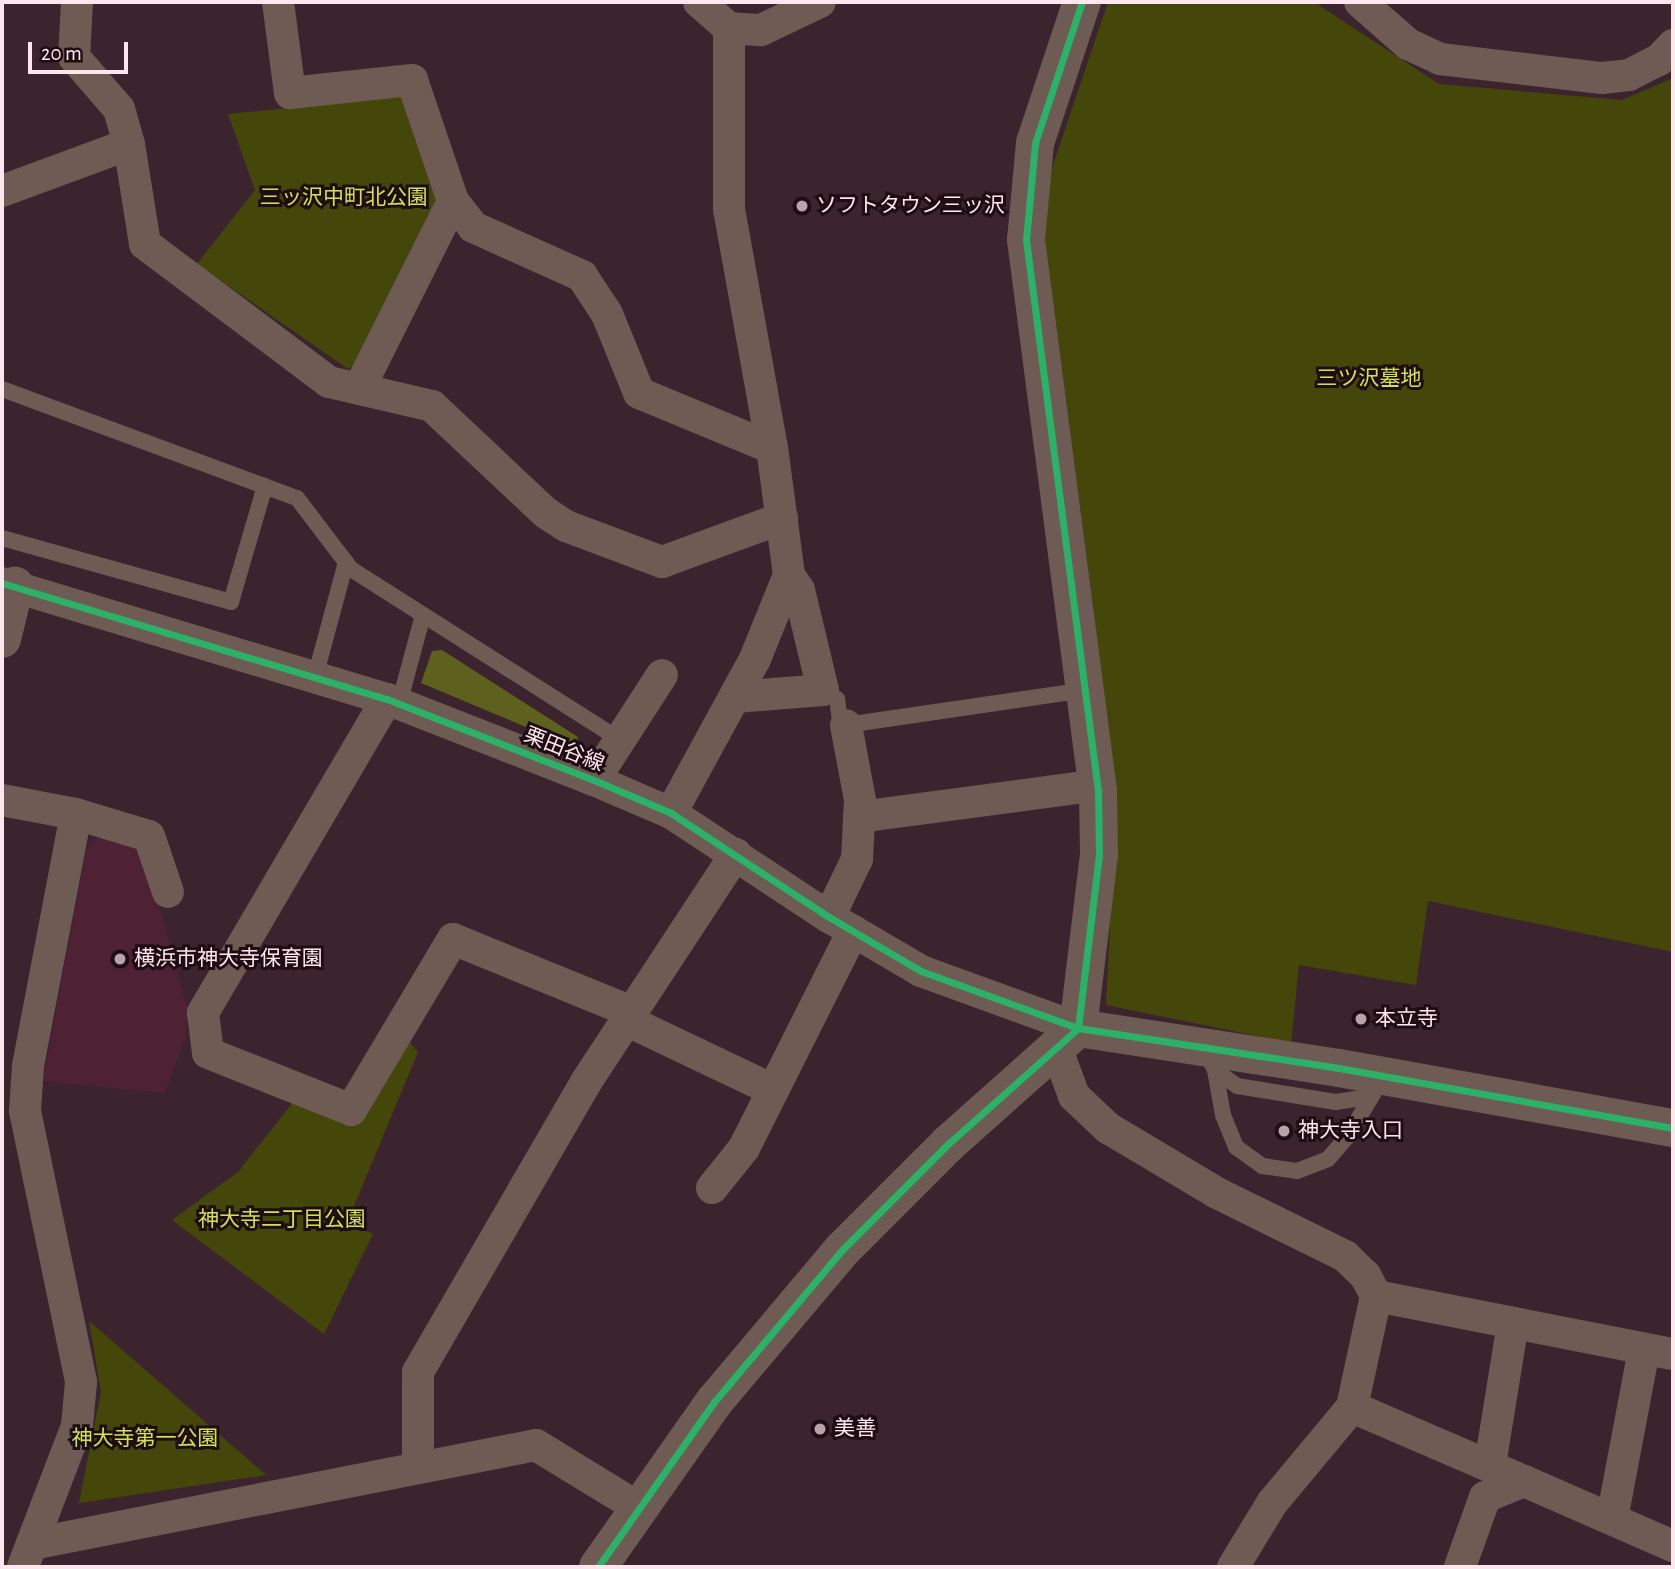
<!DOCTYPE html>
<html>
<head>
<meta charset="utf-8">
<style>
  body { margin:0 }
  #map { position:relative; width:1675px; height:1569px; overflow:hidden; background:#3b242d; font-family:"Alegreya Sans","Noto Sans JP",sans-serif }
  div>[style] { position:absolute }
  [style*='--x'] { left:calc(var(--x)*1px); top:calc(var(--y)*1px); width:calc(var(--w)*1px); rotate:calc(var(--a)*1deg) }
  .built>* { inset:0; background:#4f2135 }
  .green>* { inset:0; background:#45470a }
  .forest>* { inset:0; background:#5d611d }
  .service>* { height:16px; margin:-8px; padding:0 8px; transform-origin:8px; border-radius:8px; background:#6d5b54 }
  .minor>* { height:32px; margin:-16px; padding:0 16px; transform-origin:16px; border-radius:16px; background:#6d5b54 }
  .tertiary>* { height:38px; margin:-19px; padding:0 19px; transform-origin:19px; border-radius:19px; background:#6d5b54 }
  .cycleway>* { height:7px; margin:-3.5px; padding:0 3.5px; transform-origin:3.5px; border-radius:3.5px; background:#2db169 }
  .dots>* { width:19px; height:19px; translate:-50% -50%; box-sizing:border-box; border:4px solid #1f0d14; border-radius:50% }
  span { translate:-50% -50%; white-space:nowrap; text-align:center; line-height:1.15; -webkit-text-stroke:6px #1f0d14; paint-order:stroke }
  .park-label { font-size:21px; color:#d0e058 }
  .poi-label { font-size:21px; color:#fee6ee }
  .left { translate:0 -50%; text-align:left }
  .street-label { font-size:21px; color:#fee6ee }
  .frame { position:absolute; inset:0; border:4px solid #fee6ee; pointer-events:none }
  .scale { position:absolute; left:28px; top:42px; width:100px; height:32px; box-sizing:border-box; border:4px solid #fee6ee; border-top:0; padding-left:9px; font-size:21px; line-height:24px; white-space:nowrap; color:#fee6ee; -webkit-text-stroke:5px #1f0d14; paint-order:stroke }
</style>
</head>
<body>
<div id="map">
  <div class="built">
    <i style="clip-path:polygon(97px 837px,122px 837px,143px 848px,187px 1007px,186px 1035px,165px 1093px,43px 1081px,86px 849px)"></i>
  </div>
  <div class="green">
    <i style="clip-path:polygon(1108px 2px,1314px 2px,1439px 84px,1622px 100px,1673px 78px,1673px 952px,1428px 901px,1416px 985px,1299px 965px,1291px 1043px,1106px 1005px,1114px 843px,1095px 620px,1043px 224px,1050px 174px)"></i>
    <i style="clip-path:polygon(409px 96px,442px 202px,361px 362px,348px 369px,197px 264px,255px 190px,228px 114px)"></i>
    <i style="clip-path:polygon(407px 1039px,418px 1052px,347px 1223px,373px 1234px,324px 1334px,172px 1220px,238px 1172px,294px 1101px,355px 1125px)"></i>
    <i style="clip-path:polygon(89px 1321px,266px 1475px,79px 1503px,101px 1392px)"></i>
  </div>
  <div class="forest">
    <i style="clip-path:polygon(442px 650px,578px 737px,574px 747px,421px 683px,432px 651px)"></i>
  </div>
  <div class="service">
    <i style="--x:2;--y:389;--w:314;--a:20.3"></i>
    <i style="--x:297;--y:498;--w:89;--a:52.7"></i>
    <i style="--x:351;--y:569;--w:319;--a:32.4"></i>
    <i style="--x:2;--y:538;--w:238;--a:15.6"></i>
    <i style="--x:231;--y:602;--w:121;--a:-73.7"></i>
    <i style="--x:315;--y:677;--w:119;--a:-74.9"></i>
    <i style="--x:823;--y:690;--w:17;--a:33"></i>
    <i style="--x:837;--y:699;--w:21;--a:82"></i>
    <i style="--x:840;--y:720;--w:8;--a:40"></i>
    <i style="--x:846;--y:725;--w:243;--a:-8.3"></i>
    <i style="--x:399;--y:704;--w:92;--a:-74.9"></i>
    <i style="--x:1205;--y:1051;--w:21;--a:62"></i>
    <i style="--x:1215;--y:1070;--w:46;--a:79.9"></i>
    <i style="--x:1223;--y:1115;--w:35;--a:68"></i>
    <i style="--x:1236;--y:1147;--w:32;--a:36"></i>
    <i style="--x:1262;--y:1166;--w:35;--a:8"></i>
    <i style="--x:1297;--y:1171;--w:33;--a:-21"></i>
    <i style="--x:1328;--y:1159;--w:30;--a:-49"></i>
    <i style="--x:1348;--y:1136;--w:69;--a:-59.3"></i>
    <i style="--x:1215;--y:1070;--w:27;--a:36"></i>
    <i style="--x:1237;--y:1086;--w:100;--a:9.2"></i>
    <i style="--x:1336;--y:1102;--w:36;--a:-9"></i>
  </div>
  <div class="minor">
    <i style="--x:77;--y:2;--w:55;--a:93.1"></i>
    <i style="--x:74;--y:57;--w:69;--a:49.1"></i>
    <i style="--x:119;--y:109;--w:36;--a:74"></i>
    <i style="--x:129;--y:144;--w:101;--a:80.9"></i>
    <i style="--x:145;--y:244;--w:230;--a:36.9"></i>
    <i style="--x:329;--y:382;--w:106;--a:13.1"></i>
    <i style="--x:432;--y:406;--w:156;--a:43.2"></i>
    <i style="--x:546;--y:513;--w:24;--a:33"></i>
    <i style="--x:566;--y:526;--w:103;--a:20.6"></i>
    <i style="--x:662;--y:562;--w:128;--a:-20.1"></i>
    <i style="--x:278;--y:2;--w:92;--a:82.5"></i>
    <i style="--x:290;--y:93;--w:123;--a:-6.1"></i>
    <i style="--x:412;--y:80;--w:128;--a:71.3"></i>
    <i style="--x:453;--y:201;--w:33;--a:52"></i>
    <i style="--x:473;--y:227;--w:120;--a:24.2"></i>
    <i style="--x:582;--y:276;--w:45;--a:56.7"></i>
    <i style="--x:607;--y:314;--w:85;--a:67.9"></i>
    <i style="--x:639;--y:393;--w:144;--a:22.5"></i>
    <i style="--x:699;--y:2;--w:40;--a:41"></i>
    <i style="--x:729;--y:28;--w:32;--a:4"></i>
    <i style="--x:761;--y:30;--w:65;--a:-25.4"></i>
    <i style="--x:1360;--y:2;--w:64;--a:41.2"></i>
    <i style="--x:1408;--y:44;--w:35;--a:25"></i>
    <i style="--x:1440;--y:59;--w:163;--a:6.7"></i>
    <i style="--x:1602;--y:78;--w:27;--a:-6"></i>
    <i style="--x:1629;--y:75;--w:34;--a:-27"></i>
    <i style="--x:1659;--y:60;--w:21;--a:-47"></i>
    <i style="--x:2;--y:191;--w:135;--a:-20.3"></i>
    <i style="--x:359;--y:389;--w:210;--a:-63.4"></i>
    <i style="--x:2;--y:583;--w:402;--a:16.8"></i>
    <i style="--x:387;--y:699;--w:222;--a:21.4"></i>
    <i style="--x:594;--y:780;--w:84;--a:23.2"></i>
    <i style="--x:671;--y:813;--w:189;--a:33.4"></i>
    <i style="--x:829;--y:917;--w:107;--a:30.4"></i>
    <i style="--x:921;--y:971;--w:167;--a:20"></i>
    <i style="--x:735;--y:697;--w:88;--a:-4.5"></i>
    <i style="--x:823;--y:690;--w:103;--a:-103.5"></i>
    <i style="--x:799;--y:590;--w:18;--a:-124"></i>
    <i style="--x:387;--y:699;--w:364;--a:120.4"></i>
    <i style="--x:203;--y:1013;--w:40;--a:82.9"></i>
    <i style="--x:208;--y:1053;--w:154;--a:21.7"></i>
    <i style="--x:351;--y:1110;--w:199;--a:-59.2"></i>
    <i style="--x:453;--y:939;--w:193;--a:22.2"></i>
    <i style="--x:594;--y:780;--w:125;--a:-57.1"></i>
    <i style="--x:2;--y:800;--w:75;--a:10.7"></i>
    <i style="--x:76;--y:814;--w:257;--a:100.8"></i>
    <i style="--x:28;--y:1066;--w:45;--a:93.8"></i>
    <i style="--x:25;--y:1111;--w:277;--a:78.3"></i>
    <i style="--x:81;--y:1382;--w:44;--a:95.2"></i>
    <i style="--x:77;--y:1426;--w:151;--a:111"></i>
    <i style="--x:671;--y:813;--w:175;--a:-61.4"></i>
    <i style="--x:755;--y:659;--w:91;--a:-68"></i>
    <i style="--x:789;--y:575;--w:128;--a:-97.6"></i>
    <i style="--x:772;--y:448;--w:242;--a:-100.2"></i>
    <i style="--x:729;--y:210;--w:182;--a:-90"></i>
    <i style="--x:76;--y:814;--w:76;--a:16.8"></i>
    <i style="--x:149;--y:836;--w:59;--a:71.3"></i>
    <i style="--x:859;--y:817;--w:241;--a:-7.6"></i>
    <i style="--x:829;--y:917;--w:64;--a:-64.2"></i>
    <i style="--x:857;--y:859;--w:59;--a:-87.1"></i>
    <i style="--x:860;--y:800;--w:76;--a:-100.6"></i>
    <i style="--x:626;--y:1020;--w:163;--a:25.5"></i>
    <i style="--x:1056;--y:1047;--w:52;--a:69.8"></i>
    <i style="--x:1074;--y:1096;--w:47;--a:43.3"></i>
    <i style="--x:1108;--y:1128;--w:127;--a:30.8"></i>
    <i style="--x:1217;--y:1193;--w:143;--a:26.2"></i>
    <i style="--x:1345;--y:1256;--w:28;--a:44"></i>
    <i style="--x:1365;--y:1275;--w:24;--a:62"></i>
    <i style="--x:1376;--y:1296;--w:114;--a:102.2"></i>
    <i style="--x:1352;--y:1407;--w:187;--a:23.3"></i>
    <i style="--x:1524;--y:1481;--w:42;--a:157.7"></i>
    <i style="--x:1485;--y:1497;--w:74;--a:109.7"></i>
    <i style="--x:712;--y:1188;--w:51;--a:-51.3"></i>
    <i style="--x:744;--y:1148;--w:243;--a:-63.3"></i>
    <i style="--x:1376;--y:1296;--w:303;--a:11.1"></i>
    <i style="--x:1490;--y:1465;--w:144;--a:-80.8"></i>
    <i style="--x:418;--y:1468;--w:96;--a:-90"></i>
    <i style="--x:418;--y:1372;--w:335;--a:-59.9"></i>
    <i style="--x:586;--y:1082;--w:273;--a:-56.7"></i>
    <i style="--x:1524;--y:1481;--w:163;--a:23.6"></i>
    <i style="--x:1612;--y:1519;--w:173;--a:-79.3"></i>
    <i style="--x:32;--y:1544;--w:514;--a:-11.11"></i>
    <i style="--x:536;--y:1445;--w:121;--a:31.5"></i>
    <i style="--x:1233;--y:1567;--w:75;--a:-58.6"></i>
    <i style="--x:1272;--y:1503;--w:125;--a:-50.2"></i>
  </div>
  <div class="tertiary">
    <i style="--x:2;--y:639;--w:55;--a:-76.2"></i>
    <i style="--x:1078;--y:1028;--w:264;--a:8.7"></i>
    <i style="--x:1339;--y:1068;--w:339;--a:10.2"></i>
    <i style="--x:598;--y:1567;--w:202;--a:-54.9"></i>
    <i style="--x:714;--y:1402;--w:200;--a:-49.9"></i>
    <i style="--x:843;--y:1249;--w:148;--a:-45"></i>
    <i style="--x:948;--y:1144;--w:174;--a:-41.7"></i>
    <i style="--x:1078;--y:1028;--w:174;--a:-83.1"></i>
    <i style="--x:1099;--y:855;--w:64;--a:-90.9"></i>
    <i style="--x:1098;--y:791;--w:556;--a:-97.44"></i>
    <i style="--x:1026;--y:240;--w:97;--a:-84.7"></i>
    <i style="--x:1035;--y:143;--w:149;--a:-71.6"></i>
  </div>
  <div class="cycleway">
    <i style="--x:2;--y:583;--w:402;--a:16.8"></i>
    <i style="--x:387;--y:699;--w:222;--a:21.4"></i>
    <i style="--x:594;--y:780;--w:84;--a:23.2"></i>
    <i style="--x:671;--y:813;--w:189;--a:33.4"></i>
    <i style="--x:829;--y:917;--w:107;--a:30.4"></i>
    <i style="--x:921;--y:971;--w:167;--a:20"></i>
    <i style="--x:1078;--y:1028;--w:264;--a:8.7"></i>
    <i style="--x:1339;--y:1068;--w:339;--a:10.2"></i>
    <i style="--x:598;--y:1567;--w:202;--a:-54.9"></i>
    <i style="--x:714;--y:1402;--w:200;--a:-49.9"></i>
    <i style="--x:843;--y:1249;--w:148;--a:-45"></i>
    <i style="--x:948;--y:1144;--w:174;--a:-41.7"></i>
    <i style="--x:1078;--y:1028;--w:174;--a:-83.1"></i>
    <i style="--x:1099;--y:855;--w:64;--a:-90.9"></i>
    <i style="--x:1098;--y:791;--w:556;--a:-97.44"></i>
    <i style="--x:1026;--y:240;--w:97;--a:-84.7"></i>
    <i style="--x:1035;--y:143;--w:149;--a:-71.6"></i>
  </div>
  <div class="dots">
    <i style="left:802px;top:206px;background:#baa2aa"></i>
    <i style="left:120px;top:959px;background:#baa2aa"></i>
    <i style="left:1361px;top:1019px;background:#baa2aa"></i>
    <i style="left:1284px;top:1131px;background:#baa2aa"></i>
    <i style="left:820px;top:1429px;background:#baa2aa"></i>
  </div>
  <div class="park-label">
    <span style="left:344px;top:198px">三ッ沢中町北公園</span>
    <span style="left:1369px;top:379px">三ツ沢墓地</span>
    <span style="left:282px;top:1220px">神大寺二丁目公園</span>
    <span style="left:145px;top:1439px">神大寺第一公園</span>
  </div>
  <div class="poi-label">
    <span class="left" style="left:816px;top:206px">ソフトタウン三ッ沢</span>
    <span class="left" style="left:134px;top:959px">横浜市神大寺保育園</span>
    <span class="left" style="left:1375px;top:1019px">本立寺</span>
    <span class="left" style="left:1298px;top:1131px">神大寺入口</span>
    <span class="left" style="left:834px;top:1429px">美善</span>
  </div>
  <div class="street-label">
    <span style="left:564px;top:750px;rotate:22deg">栗田谷線</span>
  </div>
  <div class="frame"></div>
  <div class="scale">20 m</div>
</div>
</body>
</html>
